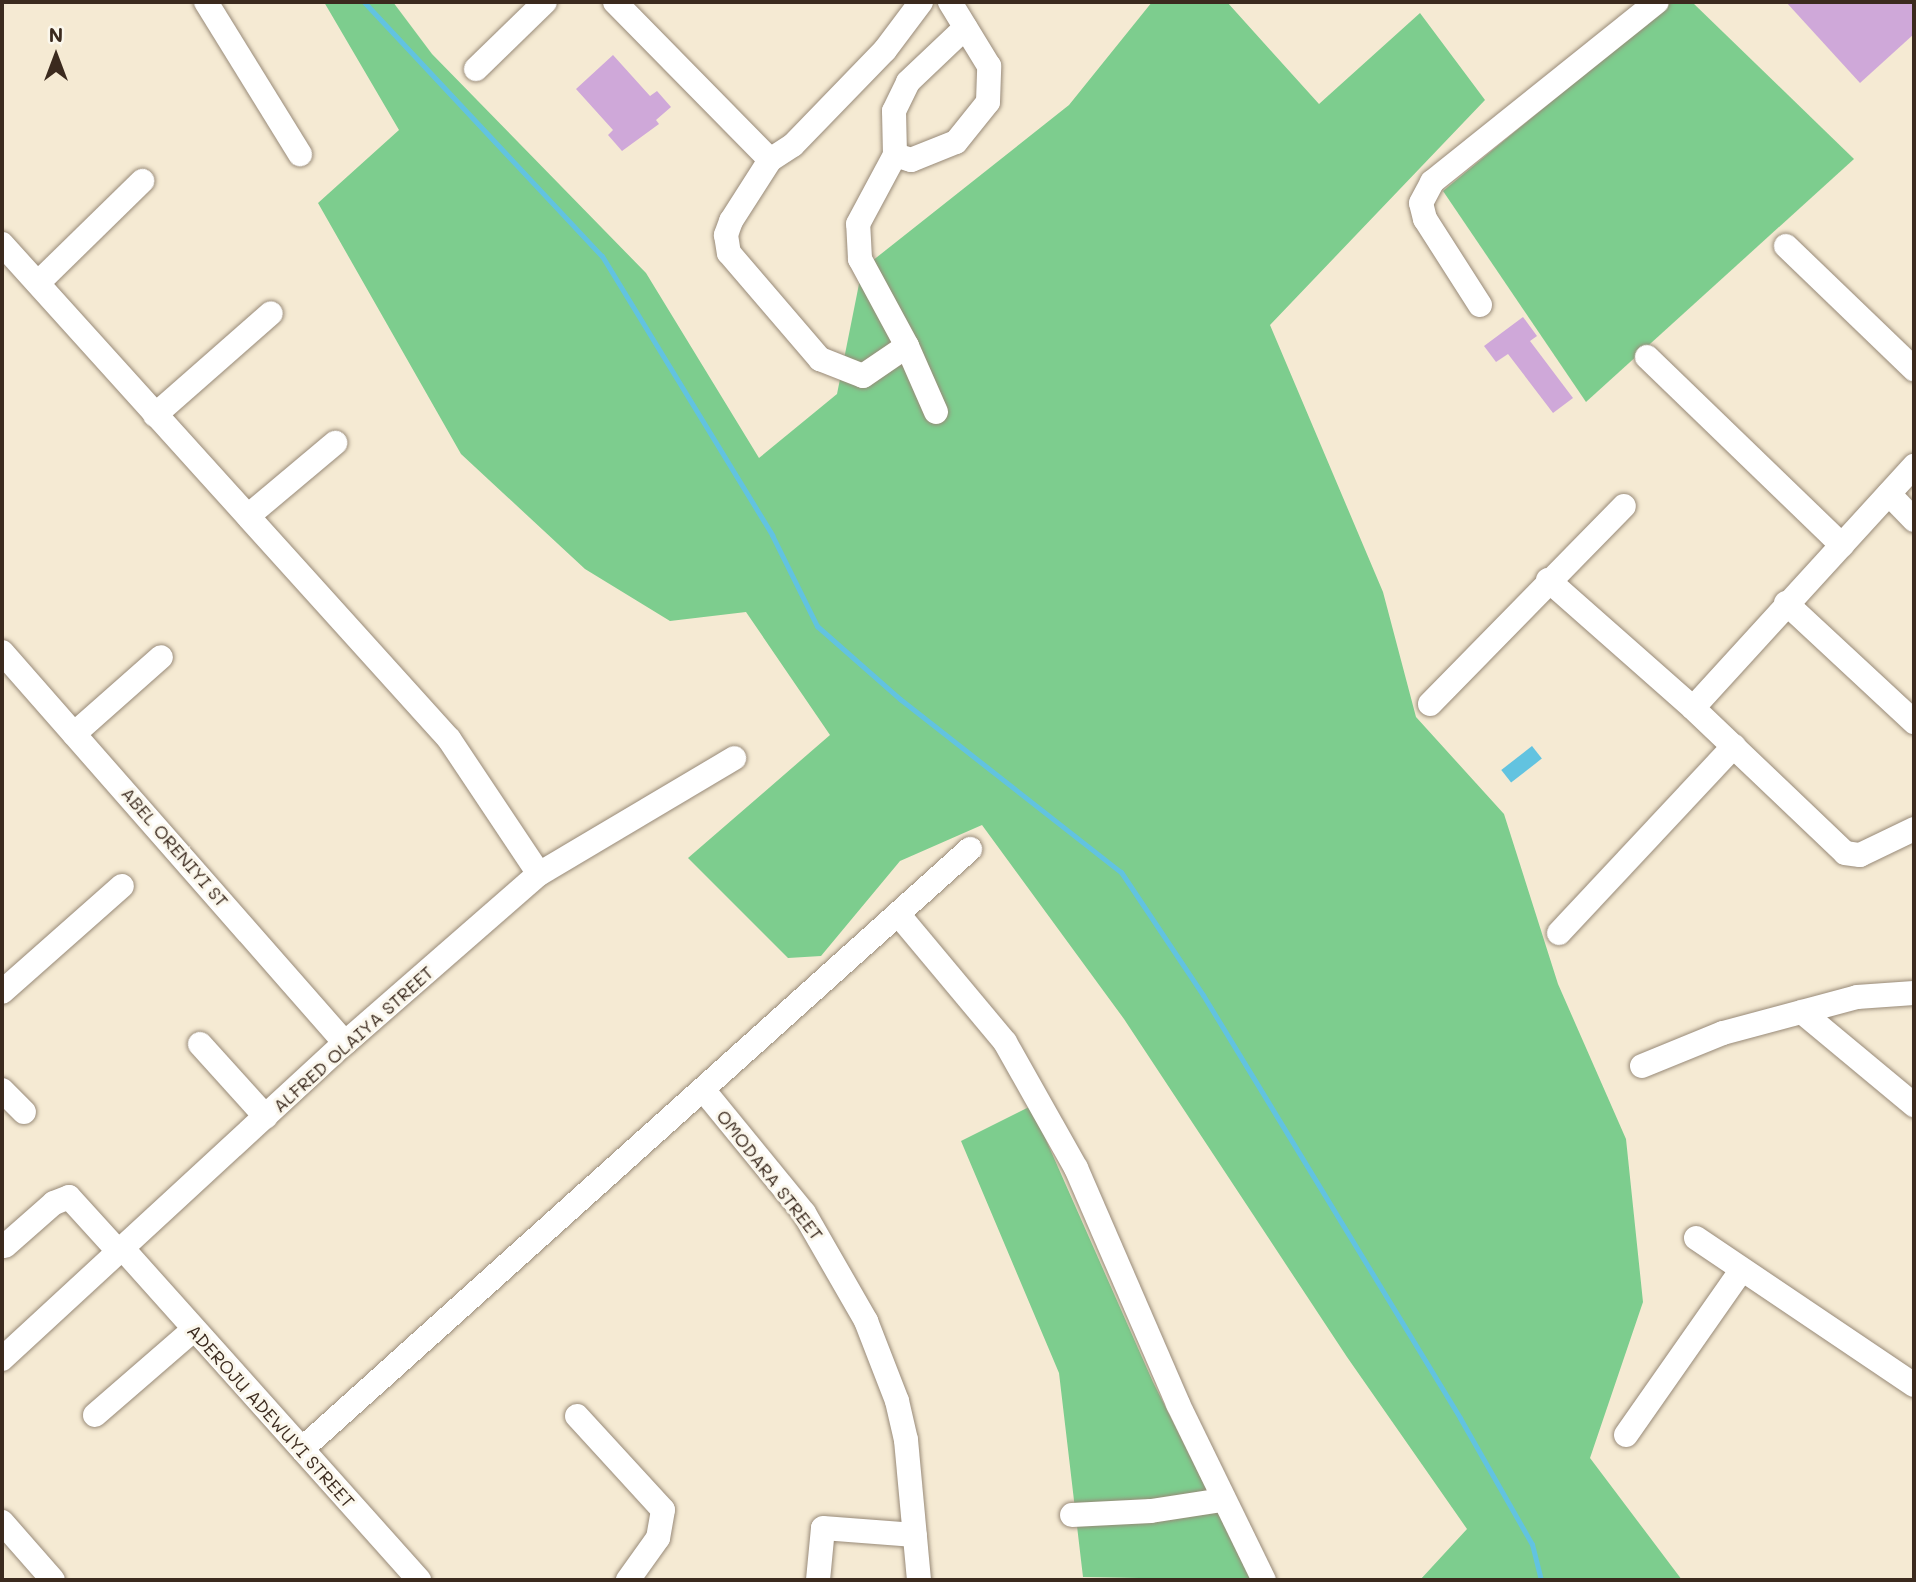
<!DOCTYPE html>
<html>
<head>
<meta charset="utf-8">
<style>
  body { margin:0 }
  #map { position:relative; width:1916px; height:1582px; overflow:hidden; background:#f5ead3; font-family:Mali,sans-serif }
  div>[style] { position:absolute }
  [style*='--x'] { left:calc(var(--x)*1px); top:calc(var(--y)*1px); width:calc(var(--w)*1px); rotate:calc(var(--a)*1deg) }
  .green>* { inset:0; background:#7dcd8e }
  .water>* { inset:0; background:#62c3e0; transform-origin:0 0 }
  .stream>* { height:5px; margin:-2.5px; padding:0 2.5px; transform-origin:2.5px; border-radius:2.5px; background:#62c3e0 }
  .building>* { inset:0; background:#cfa8d9 }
  .roads { filter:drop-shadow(0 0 2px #988a78) drop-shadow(0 0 2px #988a78) }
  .minor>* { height:24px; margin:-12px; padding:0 12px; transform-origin:12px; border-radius:12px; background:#fff }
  span { translate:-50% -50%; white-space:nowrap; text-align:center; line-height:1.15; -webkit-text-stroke:6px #fbf7ec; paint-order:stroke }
  .street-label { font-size:18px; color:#3b2a1e }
  .frame { position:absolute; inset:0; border:4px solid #3b2a1e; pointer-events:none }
  .north { position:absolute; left:21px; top:21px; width:70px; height:70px; -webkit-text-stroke:5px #fbf7ec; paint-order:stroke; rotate:0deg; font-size:19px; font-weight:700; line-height:28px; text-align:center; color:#3b2a1e }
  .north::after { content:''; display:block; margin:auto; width:24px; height:32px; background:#3b2a1e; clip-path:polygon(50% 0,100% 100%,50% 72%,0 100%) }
</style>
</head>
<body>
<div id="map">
  <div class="green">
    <i style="clip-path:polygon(324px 2px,393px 2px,432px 54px,646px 273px,759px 458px,837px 394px,862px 269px,1069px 105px,1152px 2px,1227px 2px,1319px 104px,1420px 13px,1485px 100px,1270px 325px,1383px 592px,1416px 717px,1504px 814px,1558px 984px,1626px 1139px,1643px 1302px,1590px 1458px,1682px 1580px,1420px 1580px,1467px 1529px,1347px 1357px,1124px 1019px,982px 825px,900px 861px,821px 956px,788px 958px,688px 858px,830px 735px,746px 612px,670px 621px,585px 569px,461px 454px,318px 203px,399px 130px)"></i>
    <i style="clip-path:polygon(1672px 2px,1692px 2px,1854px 159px,1586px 402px,1443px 191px)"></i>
    <i style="clip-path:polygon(1031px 1106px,1153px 1382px,1252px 1580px,1083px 1577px,1059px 1373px,961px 1141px)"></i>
  </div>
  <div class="water">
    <i style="left:1532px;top:746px;width:16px;height:39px;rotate:52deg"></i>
  </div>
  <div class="stream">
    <i style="--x:364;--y:2;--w:348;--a:46.9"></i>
    <i style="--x:602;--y:256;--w:327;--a:58.6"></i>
    <i style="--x:772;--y:535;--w:102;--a:63.7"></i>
    <i style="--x:817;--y:626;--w:111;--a:41.3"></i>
    <i style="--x:900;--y:699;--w:281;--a:38.1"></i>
    <i style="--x:1121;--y:872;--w:148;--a:56.3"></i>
    <i style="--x:1203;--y:995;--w:495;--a:58.7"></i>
    <i style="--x:1460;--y:1418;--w:145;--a:60.3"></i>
    <i style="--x:1532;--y:1544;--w:37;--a:76"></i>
  </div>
  <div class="building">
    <i style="clip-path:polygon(1786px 2px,1914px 2px,1914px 34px,1860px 83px)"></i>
    <i style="clip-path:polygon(613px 55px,650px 96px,657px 91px,671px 107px,656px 120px,659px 124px,622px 151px,608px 135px,613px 130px,576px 89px)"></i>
    <i style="clip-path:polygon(1523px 317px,1537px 336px,1530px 341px,1573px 398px,1553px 413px,1508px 354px,1496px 362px,1484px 346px)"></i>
  </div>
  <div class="roads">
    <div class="minor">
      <i style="--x:206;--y:2;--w:179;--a:58.3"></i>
      <i style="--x:615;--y:2;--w:221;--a:45.5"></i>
      <i style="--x:770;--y:160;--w:27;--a:-33"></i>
      <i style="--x:793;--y:145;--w:132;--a:-45.9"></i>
      <i style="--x:885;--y:50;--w:60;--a:-53.1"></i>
      <i style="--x:476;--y:69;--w:96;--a:-44.2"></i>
      <i style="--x:895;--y:155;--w:44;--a:-91.3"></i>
      <i style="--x:894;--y:111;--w:32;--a:-64"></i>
      <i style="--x:908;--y:82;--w:79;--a:-43.5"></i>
      <i style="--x:770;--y:160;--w:72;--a:122.6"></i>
      <i style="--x:731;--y:221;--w:15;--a:110"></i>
      <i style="--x:726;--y:235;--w:18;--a:81"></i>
      <i style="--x:729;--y:253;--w:140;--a:49.4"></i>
      <i style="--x:820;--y:359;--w:46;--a:21.6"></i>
      <i style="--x:863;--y:376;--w:53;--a:-34.3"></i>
      <i style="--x:907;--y:346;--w:99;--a:-118.4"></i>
      <i style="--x:860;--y:259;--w:35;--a:-93"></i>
      <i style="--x:858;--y:224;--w:78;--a:-61.8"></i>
      <i style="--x:895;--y:155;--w:17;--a:17"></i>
      <i style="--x:911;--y:160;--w:48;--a:-21.8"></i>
      <i style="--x:956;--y:142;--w:51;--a:-51.3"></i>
      <i style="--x:988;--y:102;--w:36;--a:-88"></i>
      <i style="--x:989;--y:66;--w:75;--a:-121.4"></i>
      <i style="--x:2;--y:244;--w:667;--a:47.92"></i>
      <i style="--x:449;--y:739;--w:162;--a:56.3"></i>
      <i style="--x:1786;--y:246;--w:178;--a:43.9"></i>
      <i style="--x:38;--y:283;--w:146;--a:-44.4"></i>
      <i style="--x:1480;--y:305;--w:102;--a:-122.6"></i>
      <i style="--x:1425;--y:219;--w:16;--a:-104"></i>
      <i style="--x:1421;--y:203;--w:24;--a:-62"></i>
      <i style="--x:1432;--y:182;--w:288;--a:-38.7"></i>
      <i style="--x:907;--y:346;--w:72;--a:66.3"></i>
      <i style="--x:1647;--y:357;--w:271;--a:44"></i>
      <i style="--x:155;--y:415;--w:154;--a:-41.3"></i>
      <i style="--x:1889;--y:494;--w:36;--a:46"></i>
      <i style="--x:248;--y:516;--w:114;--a:-40"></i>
      <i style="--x:1548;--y:580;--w:193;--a:41.4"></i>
      <i style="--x:1693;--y:708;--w:210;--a:43.6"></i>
      <i style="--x:1845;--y:853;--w:15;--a:8"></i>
      <i style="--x:1860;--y:855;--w:60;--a:-25.7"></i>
      <i style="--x:1786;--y:603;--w:175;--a:42.9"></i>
      <i style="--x:2;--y:652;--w:520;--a:48.74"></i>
      <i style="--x:1430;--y:704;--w:277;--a:-45.6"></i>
      <i style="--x:1693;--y:708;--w:328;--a:-47.6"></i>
      <i style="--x:74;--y:734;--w:116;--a:-41.5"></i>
      <i style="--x:898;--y:914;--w:167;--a:50.1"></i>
      <i style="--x:1005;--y:1042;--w:145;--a:60.6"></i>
      <i style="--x:1076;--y:1168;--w:257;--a:66.6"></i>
      <i style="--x:1178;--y:1404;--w:196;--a:64"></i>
      <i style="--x:1559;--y:933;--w:256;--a:-46.9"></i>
      <i style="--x:2;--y:992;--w:160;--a:-41.5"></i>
      <i style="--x:1802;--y:1012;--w:146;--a:39.7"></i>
      <i style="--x:200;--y:1044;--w:98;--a:47.9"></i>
      <i style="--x:1642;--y:1066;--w:87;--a:-22.2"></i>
      <i style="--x:1723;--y:1033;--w:139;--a:-15"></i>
      <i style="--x:1857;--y:997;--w:57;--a:-4"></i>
      <i style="--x:2;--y:1090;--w:31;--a:45"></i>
      <i style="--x:705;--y:1092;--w:156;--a:50.7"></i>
      <i style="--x:804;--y:1213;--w:125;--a:60.1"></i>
      <i style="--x:866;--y:1321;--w:86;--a:68.8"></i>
      <i style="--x:897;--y:1401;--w:40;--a:77"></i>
      <i style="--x:906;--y:1440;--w:141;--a:84.7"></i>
      <i style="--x:1696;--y:1238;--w:263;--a:34"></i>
      <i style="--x:5;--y:1246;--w:65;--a:-41.3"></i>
      <i style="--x:54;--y:1203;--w:16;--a:-22"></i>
      <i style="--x:69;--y:1197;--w:76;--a:47.7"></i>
      <i style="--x:124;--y:1250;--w:443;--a:48.2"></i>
      <i style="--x:2;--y:1359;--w:466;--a:-42.7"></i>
      <i style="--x:345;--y:1043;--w:257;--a:-41.1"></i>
      <i style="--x:539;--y:874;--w:227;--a:-30.7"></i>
      <i style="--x:95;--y:1415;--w:130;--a:-40.9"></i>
      <i style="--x:577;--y:1416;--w:127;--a:47.5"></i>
      <i style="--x:663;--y:1510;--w:28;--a:100"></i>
      <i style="--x:658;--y:1538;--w:52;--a:125.5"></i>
      <i style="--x:1626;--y:1435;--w:200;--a:-55"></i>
      <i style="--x:302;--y:1449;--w:898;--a:-41.93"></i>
      <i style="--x:1072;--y:1515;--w:79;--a:-2.9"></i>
      <i style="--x:1151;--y:1511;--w:72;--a:-8.8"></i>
      <i style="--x:2;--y:1522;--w:77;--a:48.7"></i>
      <i style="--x:818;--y:1580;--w:52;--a:-84.5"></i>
      <i style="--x:823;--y:1528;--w:92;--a:4.4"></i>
    </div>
  </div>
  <div class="street-label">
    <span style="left:175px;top:847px;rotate:49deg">ABEL ORENIYI ST</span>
    <span style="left:353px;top:1039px;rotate:-42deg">ALFRED OLAIYA STREET</span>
    <span style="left:770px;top:1175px;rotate:52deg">OMODARA STREET</span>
    <span style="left:271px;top:1416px;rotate:48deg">ADEROJU ADEWUYI STREET</span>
  </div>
  <div class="frame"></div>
  <div class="north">N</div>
</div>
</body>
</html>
